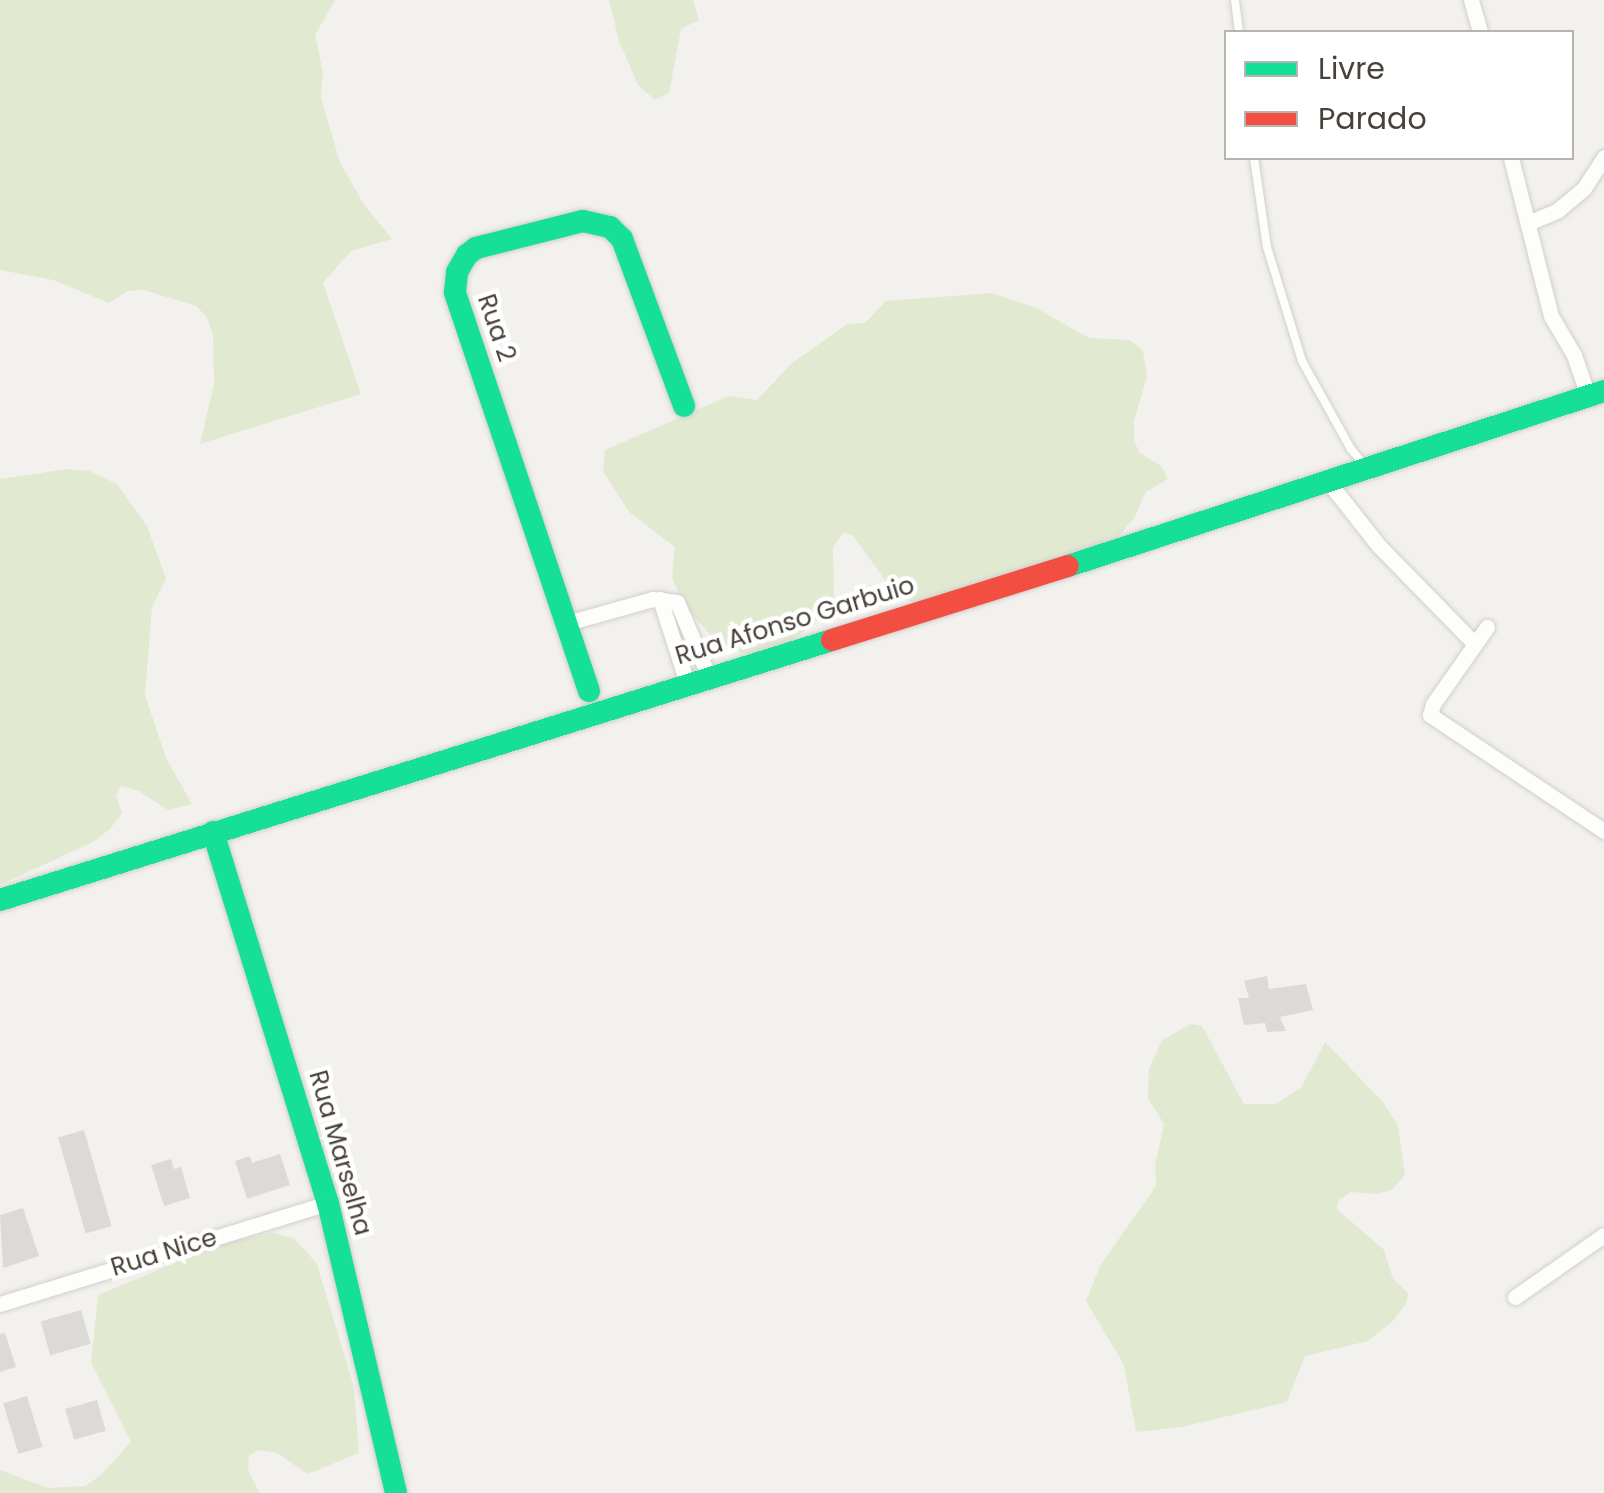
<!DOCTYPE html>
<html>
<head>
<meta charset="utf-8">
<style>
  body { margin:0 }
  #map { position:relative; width:1604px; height:1493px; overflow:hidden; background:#f3f1ee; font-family:Poppins,sans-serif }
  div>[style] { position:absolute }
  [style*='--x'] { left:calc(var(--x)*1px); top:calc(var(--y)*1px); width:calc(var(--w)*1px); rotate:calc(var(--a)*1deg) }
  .green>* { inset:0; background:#e2e9d1 }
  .building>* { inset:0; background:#dcdad7; transform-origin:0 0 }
  .roads { filter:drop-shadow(0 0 2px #d1cfcc) drop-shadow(0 0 2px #d1cfcc) }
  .lane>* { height:8px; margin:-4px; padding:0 4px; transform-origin:4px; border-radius:4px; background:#fdfdfc }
  .street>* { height:15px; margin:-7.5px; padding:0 7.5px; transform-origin:7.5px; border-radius:7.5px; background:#fdfdfc }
  .fast>* { height:22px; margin:-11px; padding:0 11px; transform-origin:11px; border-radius:11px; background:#16e098 }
  .jam>* { height:22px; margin:-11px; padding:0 11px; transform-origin:11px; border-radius:11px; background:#f24e42 }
  span { translate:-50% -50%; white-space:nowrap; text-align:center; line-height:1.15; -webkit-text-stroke:9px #fff; paint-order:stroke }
  .street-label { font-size:25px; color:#48423b }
  .legend { position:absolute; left:1224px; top:30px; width:350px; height:130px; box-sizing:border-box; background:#fff; border:2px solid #b6b3b1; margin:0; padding:12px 18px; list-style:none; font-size:30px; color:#48423b }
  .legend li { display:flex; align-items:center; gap:20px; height:50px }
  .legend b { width:50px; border:2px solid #b6b3b1 }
</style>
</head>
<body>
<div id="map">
  <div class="green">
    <i style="clip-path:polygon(0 0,335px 0,315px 35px,323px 72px,321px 98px,340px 162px,363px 203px,392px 239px,351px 251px,323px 283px,361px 394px,200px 444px,214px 384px,213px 335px,207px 317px,196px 306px,144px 290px,128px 291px,109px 303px,53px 280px,0 270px)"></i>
    <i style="clip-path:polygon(609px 0,693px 0,699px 20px,681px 29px,669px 93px,655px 100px,638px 85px,619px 41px)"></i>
    <i style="clip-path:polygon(992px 293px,1036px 308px,1089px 338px,1130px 340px,1143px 351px,1147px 377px,1134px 421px,1134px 441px,1140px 453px,1161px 466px,1168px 479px,1146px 492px,1134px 518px,1117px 539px,918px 605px,895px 594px,853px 536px,844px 532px,833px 547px,834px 597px,814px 624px,785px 646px,760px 654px,741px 653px,714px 639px,683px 604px,672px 577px,675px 547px,629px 512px,603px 471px,605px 450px,729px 396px,757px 400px,791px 364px,847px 324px,865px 323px,886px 301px)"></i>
    <i style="clip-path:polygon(67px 469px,90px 471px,117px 484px,147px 526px,166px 579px,152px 607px,145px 695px,166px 758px,192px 804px,168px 810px,139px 791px,121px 786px,116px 796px,122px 813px,110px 829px,93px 842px,0 885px,0 479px)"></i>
    <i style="clip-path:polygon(1191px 1024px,1202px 1026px,1244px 1104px,1275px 1104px,1301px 1088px,1325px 1042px,1383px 1102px,1398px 1126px,1405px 1175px,1393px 1189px,1378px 1194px,1351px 1192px,1339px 1200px,1337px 1209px,1384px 1250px,1393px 1279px,1408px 1293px,1407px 1302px,1393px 1321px,1368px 1341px,1305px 1356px,1287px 1402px,1182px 1427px,1136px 1432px,1124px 1365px,1086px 1301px,1100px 1266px,1156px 1186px,1155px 1165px,1164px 1124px,1148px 1098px,1149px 1069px,1162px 1040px)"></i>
    <i style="clip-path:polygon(273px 1233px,294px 1238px,317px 1264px,354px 1387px,359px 1453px,308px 1474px,277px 1453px,257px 1450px,249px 1456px,248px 1469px,259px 1493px,0 1493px,0 1470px,48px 1488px,85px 1486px,101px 1475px,131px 1442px,91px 1363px,98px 1295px,223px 1243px)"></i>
  </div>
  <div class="building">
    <i style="clip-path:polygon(1267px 976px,1269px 989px,1306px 984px,1313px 1010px,1280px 1017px,1286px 1031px,1267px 1032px,1265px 1023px,1244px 1025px,1238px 998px,1249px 998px,1244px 981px)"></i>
    <i style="left:84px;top:1130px;width:100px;height:27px;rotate:74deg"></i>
    <i style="clip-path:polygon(280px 1154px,290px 1185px,247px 1199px,235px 1161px,250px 1156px,252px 1163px)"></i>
    <i style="clip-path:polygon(171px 1159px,174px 1169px,181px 1167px,190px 1198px,164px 1206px,151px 1165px)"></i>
    <i style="clip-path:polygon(23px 1208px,39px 1256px,3px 1268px,0 1215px)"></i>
    <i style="left:81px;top:1310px;width:35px;height:42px;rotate:74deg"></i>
    <i style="clip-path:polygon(5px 1333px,16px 1367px,0 1372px,0 1334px)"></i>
    <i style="left:27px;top:1396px;width:53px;height:25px;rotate:73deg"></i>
    <i style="left:97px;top:1400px;width:32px;height:33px;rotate:74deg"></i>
  </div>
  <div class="roads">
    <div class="lane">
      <i style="--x:1235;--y:0;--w:32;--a:83"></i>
      <i style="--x:1254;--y:158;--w:90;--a:81.7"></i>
      <i style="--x:1267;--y:247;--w:119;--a:72.9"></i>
      <i style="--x:1302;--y:361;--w:101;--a:60.9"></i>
      <i style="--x:1351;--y:449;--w:23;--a:50"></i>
    </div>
    <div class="street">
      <i style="--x:1471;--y:0;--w:33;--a:74"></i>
      <i style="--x:1511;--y:158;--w:163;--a:75.8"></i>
      <i style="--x:1551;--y:316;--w:45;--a:59.5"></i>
      <i style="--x:1574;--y:355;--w:43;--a:71.1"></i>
      <i style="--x:1528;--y:223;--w:33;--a:-23"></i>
      <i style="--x:1558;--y:210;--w:34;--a:-40"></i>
      <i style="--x:1584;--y:188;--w:37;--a:-57"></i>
      <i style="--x:1330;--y:484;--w:79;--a:51.7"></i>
      <i style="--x:1379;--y:546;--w:137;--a:45.6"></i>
      <i style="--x:660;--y:599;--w:88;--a:72.2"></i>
      <i style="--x:567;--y:623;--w:89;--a:-15.6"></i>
      <i style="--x:653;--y:599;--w:24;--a:7"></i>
      <i style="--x:677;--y:602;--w:82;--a:66.9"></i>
      <i style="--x:1487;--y:627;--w:94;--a:125"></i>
      <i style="--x:1433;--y:704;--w:11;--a:105"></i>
      <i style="--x:1430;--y:715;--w:209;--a:33.7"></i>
      <i style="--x:1515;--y:1297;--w:108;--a:-34.9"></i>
      <i style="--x:0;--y:1304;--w:343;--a:-17.1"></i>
    </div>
    <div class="fast">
      <i style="--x:1068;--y:566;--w:564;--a:-18.08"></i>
      <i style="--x:589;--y:691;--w:421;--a:-108.6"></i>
      <i style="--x:455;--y:292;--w:20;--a:-84"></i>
      <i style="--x:457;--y:272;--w:20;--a:-60"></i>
      <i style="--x:467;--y:255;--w:11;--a:-38"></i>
      <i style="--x:476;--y:248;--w:110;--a:-14.2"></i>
      <i style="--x:583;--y:221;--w:28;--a:13"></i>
      <i style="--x:610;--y:227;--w:17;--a:45"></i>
      <i style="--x:622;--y:239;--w:178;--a:69.6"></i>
      <i style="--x:213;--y:832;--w:388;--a:72.8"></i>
      <i style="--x:328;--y:1203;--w:298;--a:76.8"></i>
      <i style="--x:0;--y:900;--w:872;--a:-17.35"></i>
    </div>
    <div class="jam">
      <i style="--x:832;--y:640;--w:247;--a:-17.4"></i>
    </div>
  </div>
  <div class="street-label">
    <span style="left:496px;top:328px;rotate:71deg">Rua 2</span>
    <span style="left:795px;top:621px;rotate:-17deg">Rua Afonso Garbuio</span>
    <span style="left:340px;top:1153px;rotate:74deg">Rua Marselha</span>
    <span style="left:164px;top:1253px;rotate:-17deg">Rua Nice</span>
  </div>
  <ul class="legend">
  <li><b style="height:12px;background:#16e098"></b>Livre</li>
  <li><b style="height:12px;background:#f24e42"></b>Parado</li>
  </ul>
</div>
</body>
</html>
